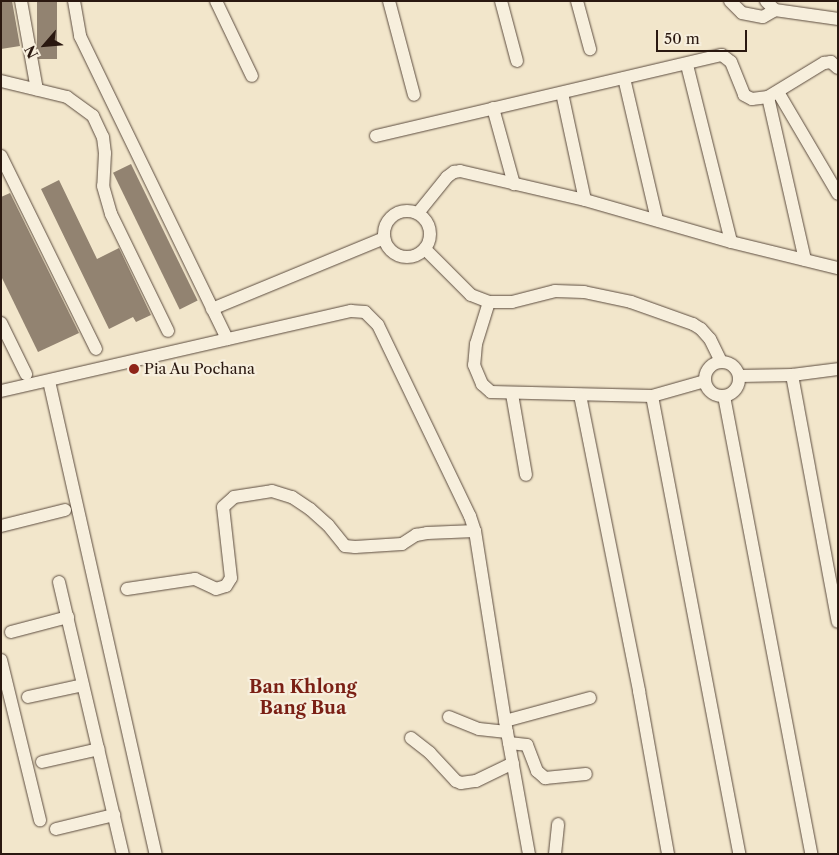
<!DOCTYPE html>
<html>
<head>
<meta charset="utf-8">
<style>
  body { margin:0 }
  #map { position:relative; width:839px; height:855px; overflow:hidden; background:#f2e6cb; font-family:"Libre Caslon Text",serif }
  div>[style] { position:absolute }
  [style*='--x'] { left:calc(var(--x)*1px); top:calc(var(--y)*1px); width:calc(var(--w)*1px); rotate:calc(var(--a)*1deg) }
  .building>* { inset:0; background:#928371; transform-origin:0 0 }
  .roads { filter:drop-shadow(0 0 1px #5c4c3f) drop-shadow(0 0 1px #5c4c3f) }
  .minor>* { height:12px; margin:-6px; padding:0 6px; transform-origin:6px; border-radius:6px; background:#f7efdd }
  .minor>.ring { margin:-6px; padding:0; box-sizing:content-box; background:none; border:12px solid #f7efdd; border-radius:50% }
  .dots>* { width:14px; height:14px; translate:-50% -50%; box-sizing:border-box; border:2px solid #f7efdd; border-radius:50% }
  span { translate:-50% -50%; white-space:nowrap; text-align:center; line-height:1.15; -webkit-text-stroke:4.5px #f7efdd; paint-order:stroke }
  .poi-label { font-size:15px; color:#2a1810 }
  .left { translate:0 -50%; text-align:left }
  .quarter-label { font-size:18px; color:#7a1f14; font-weight:700 }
  .frame { position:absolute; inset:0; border:2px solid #2a1810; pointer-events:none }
  .north { position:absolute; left:20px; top:20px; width:50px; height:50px; -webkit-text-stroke:4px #f7efdd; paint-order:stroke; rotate:243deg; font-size:14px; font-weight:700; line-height:20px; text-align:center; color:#2a1810 }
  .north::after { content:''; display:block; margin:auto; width:18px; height:22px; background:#2a1810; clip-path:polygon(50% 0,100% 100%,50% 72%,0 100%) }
  .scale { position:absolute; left:656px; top:30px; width:91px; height:22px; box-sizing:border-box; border:2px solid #2a1810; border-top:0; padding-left:6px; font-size:15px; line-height:18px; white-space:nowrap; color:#2a1810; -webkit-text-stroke:4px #f7efdd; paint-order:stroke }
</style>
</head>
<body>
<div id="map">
  <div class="building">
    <i style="clip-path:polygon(1px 1px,12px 1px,20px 46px,1px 49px)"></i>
    <i style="left:37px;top:1px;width:20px;height:58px"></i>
    <i style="left:131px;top:164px;width:152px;height:20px;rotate:64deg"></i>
    <i style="clip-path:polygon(59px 180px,97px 259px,119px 248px,151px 315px,136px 322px,133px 317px,109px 329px,41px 189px)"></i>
    <i style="clip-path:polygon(10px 193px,79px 333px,38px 352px,1px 276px,1px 197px)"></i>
  </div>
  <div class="roads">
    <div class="minor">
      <i style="--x:21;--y:1;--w:90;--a:79.8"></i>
      <i style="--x:74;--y:1;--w:36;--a:80"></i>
      <i style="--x:80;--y:36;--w:337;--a:64.1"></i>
      <i style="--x:216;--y:1;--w:83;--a:64.4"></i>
      <i style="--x:389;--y:1;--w:97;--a:75.1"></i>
      <i style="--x:501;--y:1;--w:62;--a:75.1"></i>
      <i style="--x:577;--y:1;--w:50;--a:74.8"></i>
      <i style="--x:730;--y:1;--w:17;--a:45"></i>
      <i style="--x:742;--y:13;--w:21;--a:11"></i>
      <i style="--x:763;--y:17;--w:14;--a:-30"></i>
      <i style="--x:766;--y:1;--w:13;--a:45"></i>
      <i style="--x:775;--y:10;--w:64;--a:8.1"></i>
      <i style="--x:687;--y:65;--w:182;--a:76"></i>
      <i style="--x:624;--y:78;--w:146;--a:76.9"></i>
      <i style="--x:1;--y:81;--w:68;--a:13.6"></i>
      <i style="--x:67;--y:97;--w:32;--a:36"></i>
      <i style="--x:93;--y:116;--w:23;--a:65"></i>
      <i style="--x:103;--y:137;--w:16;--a:83"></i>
      <i style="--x:105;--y:153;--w:33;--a:93"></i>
      <i style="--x:103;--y:186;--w:29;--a:74"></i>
      <i style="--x:111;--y:214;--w:130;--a:64"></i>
      <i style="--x:778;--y:92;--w:118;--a:59.5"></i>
      <i style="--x:562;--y:93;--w:109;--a:77.9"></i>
      <i style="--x:768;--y:97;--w:167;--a:77.2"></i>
      <i style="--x:493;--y:108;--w:79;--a:74.6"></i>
      <i style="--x:376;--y:136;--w:355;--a:-13.2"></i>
      <i style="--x:722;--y:55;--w:11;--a:38"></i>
      <i style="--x:731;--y:62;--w:35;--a:68"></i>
      <i style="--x:744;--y:95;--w:9;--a:27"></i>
      <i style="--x:752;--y:99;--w:16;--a:-7"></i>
      <i style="--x:768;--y:97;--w:66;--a:-31.3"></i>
      <i style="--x:824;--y:63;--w:7;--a:-8"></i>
      <i style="--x:831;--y:62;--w:9;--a:41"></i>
      <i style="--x:1;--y:156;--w:215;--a:63.8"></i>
      <i class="ring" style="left:384px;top:211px;width:34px;height:34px"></i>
      <i style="--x:418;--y:213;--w:46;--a:-51.1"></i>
      <i style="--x:447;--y:177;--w:9;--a:-36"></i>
      <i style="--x:454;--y:172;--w:6;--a:-9"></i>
      <i style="--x:460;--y:171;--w:128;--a:13.1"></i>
      <i style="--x:585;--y:200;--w:152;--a:16"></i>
      <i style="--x:731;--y:242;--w:110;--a:13.7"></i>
      <i style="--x:425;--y:249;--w:65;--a:45"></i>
      <i style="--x:471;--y:295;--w:19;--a:21"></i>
      <i style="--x:489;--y:302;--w:23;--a:0"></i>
      <i style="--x:512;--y:302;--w:44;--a:-14.3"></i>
      <i style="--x:555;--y:291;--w:29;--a:2"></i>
      <i style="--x:584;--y:292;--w:48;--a:12"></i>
      <i style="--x:631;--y:302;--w:66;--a:19.5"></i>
      <i style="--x:693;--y:324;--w:9;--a:32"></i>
      <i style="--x:701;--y:329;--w:13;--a:48"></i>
      <i style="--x:710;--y:339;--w:25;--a:64"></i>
      <i style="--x:489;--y:302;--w:44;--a:107.2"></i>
      <i style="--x:476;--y:344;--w:21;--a:95"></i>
      <i style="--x:474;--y:365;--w:21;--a:67"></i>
      <i style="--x:482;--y:384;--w:12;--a:42"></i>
      <i style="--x:491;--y:392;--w:161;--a:1.4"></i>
      <i style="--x:652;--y:396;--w:55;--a:-15.8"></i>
      <i style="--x:212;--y:309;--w:186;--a:-22.4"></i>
      <i style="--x:1;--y:323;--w:57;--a:63.9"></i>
      <i class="ring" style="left:705px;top:362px;width:22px;height:22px"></i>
      <i style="--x:792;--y:375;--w:251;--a:79.5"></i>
      <i style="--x:740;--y:376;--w:52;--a:-1.1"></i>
      <i style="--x:792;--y:375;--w:46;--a:-7.4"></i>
      <i style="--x:49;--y:381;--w:485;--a:77.3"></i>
      <i style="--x:1;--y:391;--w:359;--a:-12.9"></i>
      <i style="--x:351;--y:311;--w:14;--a:4"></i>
      <i style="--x:365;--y:312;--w:18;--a:45"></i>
      <i style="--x:378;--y:325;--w:212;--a:64.3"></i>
      <i style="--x:470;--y:516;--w:16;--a:72"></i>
      <i style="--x:475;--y:531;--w:204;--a:81"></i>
      <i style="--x:507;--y:732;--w:124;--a:79.8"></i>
      <i style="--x:512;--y:394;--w:82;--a:80.2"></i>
      <i style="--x:580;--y:395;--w:302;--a:78.7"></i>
      <i style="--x:639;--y:691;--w:166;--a:79.9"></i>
      <i style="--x:652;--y:396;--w:466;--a:79.2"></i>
      <i style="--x:724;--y:396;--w:466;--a:79.2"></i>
      <i style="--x:1;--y:526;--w:66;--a:-14"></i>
      <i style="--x:59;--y:582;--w:279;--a:76.8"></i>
      <i style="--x:127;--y:589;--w:69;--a:-8.4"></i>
      <i style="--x:195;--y:579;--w:23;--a:25"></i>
      <i style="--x:216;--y:589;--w:10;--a:-17"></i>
      <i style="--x:226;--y:586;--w:9;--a:-58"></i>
      <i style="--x:231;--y:578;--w:71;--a:-96.4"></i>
      <i style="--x:223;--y:507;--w:15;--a:-42"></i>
      <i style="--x:234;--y:497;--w:38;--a:-9"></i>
      <i style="--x:272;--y:491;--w:21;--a:17"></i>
      <i style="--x:292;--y:497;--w:22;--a:34"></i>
      <i style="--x:310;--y:509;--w:24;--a:42"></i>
      <i style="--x:328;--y:525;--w:27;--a:51"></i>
      <i style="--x:345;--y:546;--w:10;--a:6"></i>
      <i style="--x:355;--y:547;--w:47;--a:-3.7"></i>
      <i style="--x:402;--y:544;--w:17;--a:-33"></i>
      <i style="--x:416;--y:535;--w:11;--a:-10"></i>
      <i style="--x:427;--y:533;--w:48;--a:-2.4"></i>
      <i style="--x:11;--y:632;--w:59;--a:-14.7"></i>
      <i style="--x:1;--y:660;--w:165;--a:76.3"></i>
      <i style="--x:28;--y:697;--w:56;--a:-12.3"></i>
      <i style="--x:449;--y:717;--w:32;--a:22"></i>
      <i style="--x:479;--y:729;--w:28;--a:6"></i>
      <i style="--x:505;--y:721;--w:88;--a:-15.1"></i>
      <i style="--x:411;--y:738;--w:24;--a:38"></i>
      <i style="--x:430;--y:753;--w:38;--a:47"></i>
      <i style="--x:456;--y:781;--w:5;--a:22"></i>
      <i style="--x:461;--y:783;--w:15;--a:-8"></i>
      <i style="--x:476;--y:781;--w:41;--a:-25.9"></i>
      <i style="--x:509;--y:743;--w:18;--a:6"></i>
      <i style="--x:527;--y:745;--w:28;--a:69"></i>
      <i style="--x:537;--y:771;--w:11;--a:41"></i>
      <i style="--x:545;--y:778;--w:41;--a:-5.6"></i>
      <i style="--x:42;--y:762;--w:58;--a:-12.8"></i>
      <i style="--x:56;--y:829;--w:60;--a:-13.6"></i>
      <i style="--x:555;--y:854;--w:30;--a:-84"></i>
    </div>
  </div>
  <div class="dots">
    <i style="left:134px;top:369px;background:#8f2418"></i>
  </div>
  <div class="poi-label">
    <span class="left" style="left:144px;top:369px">Pia Au Pochana</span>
  </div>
  <div class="quarter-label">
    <span style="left:303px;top:698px">Ban Khlong<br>Bang Bua</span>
  </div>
  <div class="frame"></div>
  <div class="north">N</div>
  <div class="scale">50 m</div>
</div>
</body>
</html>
